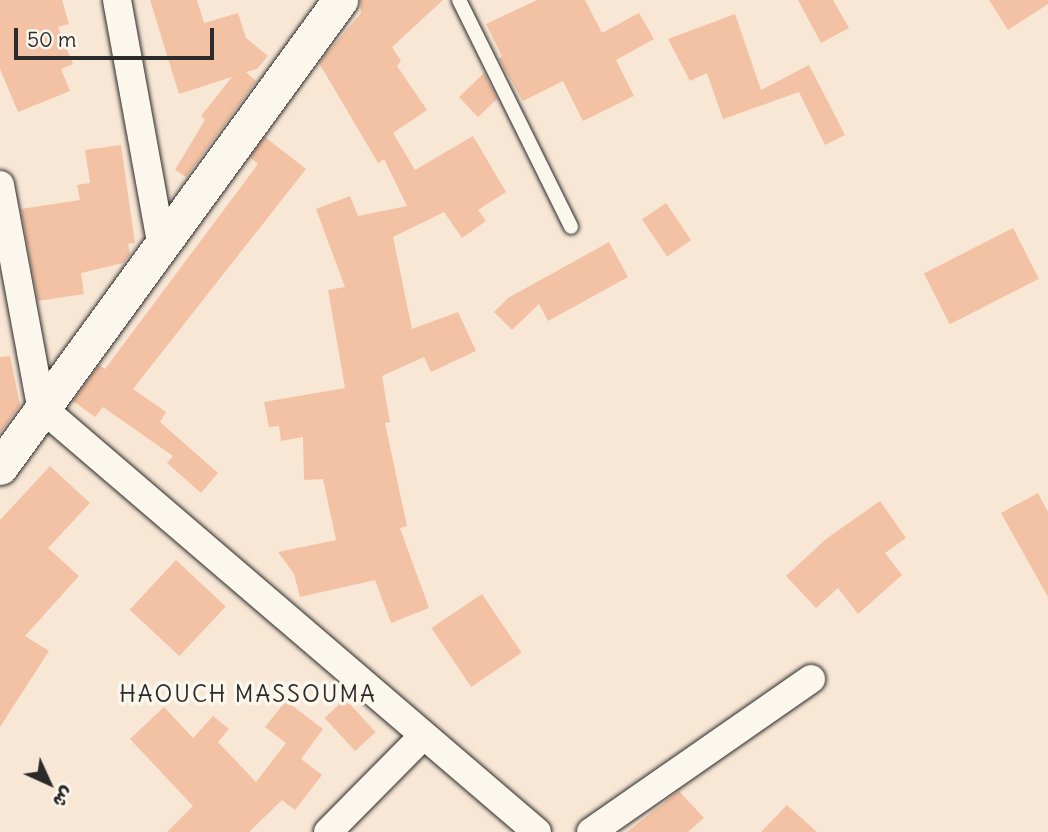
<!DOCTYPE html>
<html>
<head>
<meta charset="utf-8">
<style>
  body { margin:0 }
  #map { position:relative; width:1048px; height:832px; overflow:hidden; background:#f9e7d6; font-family:Delius,"Playpen Sans Arabic",sans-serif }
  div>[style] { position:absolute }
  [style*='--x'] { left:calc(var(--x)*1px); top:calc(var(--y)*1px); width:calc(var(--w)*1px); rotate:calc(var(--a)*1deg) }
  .building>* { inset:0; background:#f3c1a3; transform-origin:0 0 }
  .roads { filter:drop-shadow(0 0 2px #2b2b2b) drop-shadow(0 0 2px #2b2b2b) }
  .service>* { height:14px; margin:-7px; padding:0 7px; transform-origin:7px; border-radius:7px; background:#fbf7ec }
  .minor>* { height:28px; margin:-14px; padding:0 14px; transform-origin:14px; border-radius:14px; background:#fbf7ec }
  .tertiary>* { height:35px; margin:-17.5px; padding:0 17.5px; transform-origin:17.5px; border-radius:17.5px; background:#fbf7ec }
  span { translate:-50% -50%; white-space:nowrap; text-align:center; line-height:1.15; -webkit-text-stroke:7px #fbf7ec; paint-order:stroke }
  .quarter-label { font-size:23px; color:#2b2b2b; letter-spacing:2px }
  .north { position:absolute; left:14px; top:748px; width:70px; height:70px; -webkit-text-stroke:5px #fbf7ec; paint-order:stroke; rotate:135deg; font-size:19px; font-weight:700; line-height:28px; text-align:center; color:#2b2b2b }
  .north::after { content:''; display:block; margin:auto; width:24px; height:32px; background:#2b2b2b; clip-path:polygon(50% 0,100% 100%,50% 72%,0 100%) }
  .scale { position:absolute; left:14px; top:28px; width:200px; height:32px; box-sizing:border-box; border:4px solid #2b2b2b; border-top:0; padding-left:9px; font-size:21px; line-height:24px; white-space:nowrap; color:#2b2b2b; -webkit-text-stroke:5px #fbf7ec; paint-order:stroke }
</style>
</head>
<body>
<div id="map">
  <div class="building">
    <i style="clip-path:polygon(0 0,62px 0,69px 24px,58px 27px,73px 64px,61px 69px,70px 91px,18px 112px,0 69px)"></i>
    <i style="clip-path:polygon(150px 0,197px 0,204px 23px,238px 13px,246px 38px,268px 56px,257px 69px,246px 72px,256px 81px,186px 177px,175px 170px,205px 120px,201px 116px,232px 77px,179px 94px)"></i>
    <i style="clip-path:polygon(360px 0,443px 0,392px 47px,401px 61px,397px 66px,427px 110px,393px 133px,415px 170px,473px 136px,506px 192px,478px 210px,486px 221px,462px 238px,444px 212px,393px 237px,412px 329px,458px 312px,476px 351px,431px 372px,424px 357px,382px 376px,390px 422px,385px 423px,407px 526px,400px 528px,429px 608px,391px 623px,375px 580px,300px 597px,294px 574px,278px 552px,336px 540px,323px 479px,304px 480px,303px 437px,281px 441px,279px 426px,269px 427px,264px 402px,345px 388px,328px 290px,345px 287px,316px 209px,350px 196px,358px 216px,407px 206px,384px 159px,378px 163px,319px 63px,361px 13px)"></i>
    <i style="clip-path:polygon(537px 0,585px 0,602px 33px,639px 13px,654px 39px,616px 60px,634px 96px,583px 121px,563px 81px,523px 101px,499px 59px,502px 56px,486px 24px)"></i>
    <i style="clip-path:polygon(798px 0,833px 0,849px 28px,821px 43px)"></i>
    <i style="clip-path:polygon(989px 0,1048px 0,1048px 4px,1008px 30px)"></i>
    <i style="clip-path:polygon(735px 14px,761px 90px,809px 65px,845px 135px,825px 145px,799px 92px,723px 119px,707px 73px,690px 81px,668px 39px)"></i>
    <i style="clip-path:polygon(484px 73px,497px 99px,478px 117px,459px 97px)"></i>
    <i style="clip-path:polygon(265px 137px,306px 169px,133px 389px,166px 412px,160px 422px,218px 473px,201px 493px,167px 463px,173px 456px,103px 407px,95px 417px,73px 401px,99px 365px,105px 369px,258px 164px,250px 157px)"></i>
    <i style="clip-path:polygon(121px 145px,135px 243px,128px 244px,130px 254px,123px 263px,81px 273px,84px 294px,38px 301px,21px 209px,80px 200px,77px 185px,90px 183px,85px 150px)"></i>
    <i style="left:666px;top:203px;width:45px;height:29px;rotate:56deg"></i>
    <i style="left:1013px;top:228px;width:57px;height:100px;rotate:63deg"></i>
    <i style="clip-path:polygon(609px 242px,628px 277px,548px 321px,539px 304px,512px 330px,494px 312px,508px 298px)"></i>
    <i style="clip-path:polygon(10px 356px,20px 405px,0 433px,0 357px)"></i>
    <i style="clip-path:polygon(50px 466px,90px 503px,48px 548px,79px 576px,25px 636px,49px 651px,0 727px,0 520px)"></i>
    <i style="clip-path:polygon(1038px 493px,1048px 512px,1048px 597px,1001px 513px)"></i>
    <i style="clip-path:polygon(880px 501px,906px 538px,885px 553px,902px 575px,858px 614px,838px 588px,816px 608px,786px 576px,826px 539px)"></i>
    <i style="left:176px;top:560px;width:68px;height:68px;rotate:43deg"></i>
    <i style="left:482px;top:594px;width:71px;height:61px;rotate:56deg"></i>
    <i style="left:345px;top:699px;width:45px;height:28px;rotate:47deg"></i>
    <i style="clip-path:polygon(286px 701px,323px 729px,301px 759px,322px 775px,295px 810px,282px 800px,249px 832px,167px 832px,193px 806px,130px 739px,164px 707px,193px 738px,213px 716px,229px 729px,218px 742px,256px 782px,286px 743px,265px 727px)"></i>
    <i style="clip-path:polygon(679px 791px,704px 818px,688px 832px,627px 832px)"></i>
    <i style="clip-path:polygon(787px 805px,817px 832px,761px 832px)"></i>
  </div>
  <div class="roads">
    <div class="service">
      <i style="--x:459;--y:0;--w:253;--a:63.7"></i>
    </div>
    <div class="minor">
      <i style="--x:117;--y:0;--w:252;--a:79.7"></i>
      <i style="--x:0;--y:185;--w:226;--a:79.5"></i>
      <i style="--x:41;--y:407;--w:653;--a:40.59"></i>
      <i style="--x:328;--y:832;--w:134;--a:-45.3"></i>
      <i style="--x:591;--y:832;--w:268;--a:-34.8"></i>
    </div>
    <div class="tertiary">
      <i style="--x:0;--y:467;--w:578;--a:-53.94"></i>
    </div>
  </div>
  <div class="quarter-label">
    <span style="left:248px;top:694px">HAOUCH MASSOUMA</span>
  </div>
  <div class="north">ش</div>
  <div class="scale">50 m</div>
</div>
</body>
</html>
